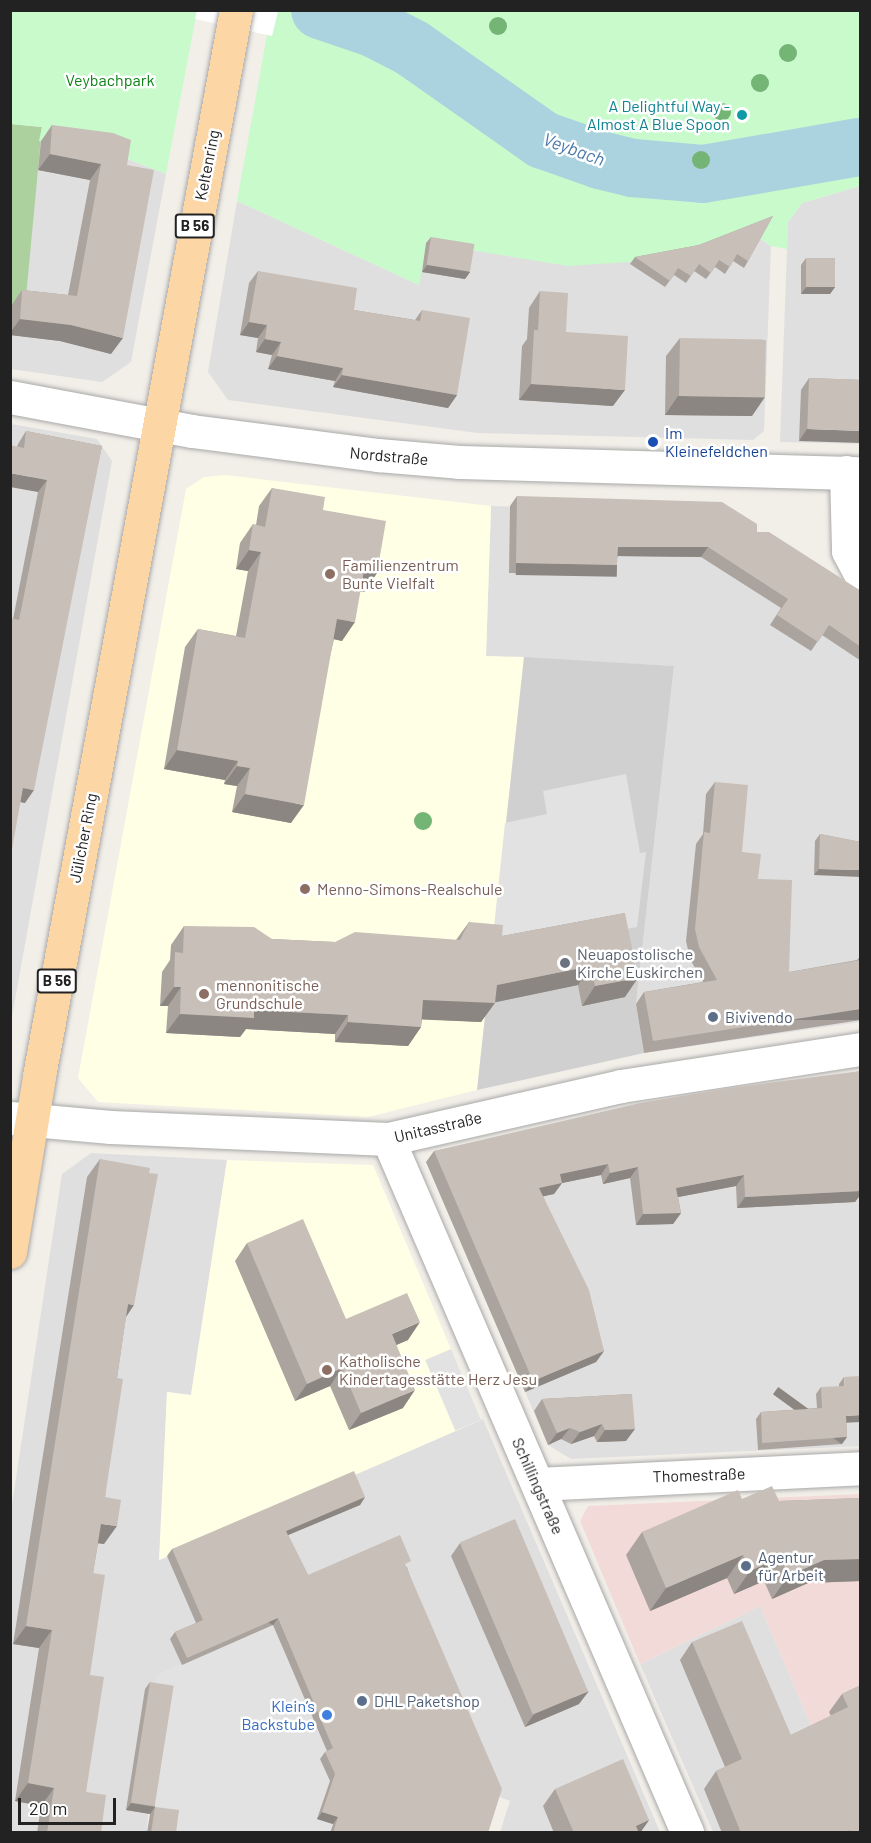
<!DOCTYPE html>
<html>
<head>
<meta charset="utf-8">
<style>
  body { margin:0 }
  #map { position:relative; width:871px; height:1843px; overflow:hidden; background:#f2efe9; font-family:Barlow,sans-serif }
  div>[style] { position:absolute }
  [style*='--x'] { left:calc(var(--x)*1px); top:calc(var(--y)*1px); width:calc(var(--w)*1px); rotate:calc(var(--a)*1deg) }
  .residential>* { inset:0; background:#e0dfdf }
  .commercial>* { inset:0; background:#f2dad9 }
  .education>* { inset:0; background:#ffffe5 }
  .religious>* { inset:0; background:#d0d0d0 }
  .forest>* { inset:0; background:#add19e }
  .park>* { inset:0; background:#c8facc }
  .parking>* { inset:0; background:#e2e2e2; transform-origin:0 0 }
  .pier>* { inset:0; background:#fff }
  .river>* { height:58px; margin:-29px; padding:0 29px; transform-origin:29px; border-radius:29px; background:#aad3df }
  .roads { filter:drop-shadow(0 0 2px #a9a9a9) drop-shadow(0 0 2px #a9a9a9) }
  .minor>* { height:33px; margin:-16.5px; padding:0 16.5px; transform-origin:16.5px; border-radius:16.5px; background:#fff }
  .primary>* { height:33px; margin:-16.5px; padding:0 16.5px; transform-origin:16.5px; border-radius:16.5px; background:#fcd6a4 }
  .trees>* { width:18px; height:18px; margin:-9px; border-radius:50%; background:#74b475 }
  .wall>* { inset:0; background:#aba49e }
  .shaded-wall>* { inset:0; background:#8b8681; transform-origin:0 0 }
  .building>* { inset:0; background:#c7bfb8; transform-origin:0 0 }
  .dots>* { width:16px; height:16px; translate:-50% -50%; box-sizing:border-box; border:3px solid #fff; border-radius:50% }
  span { translate:-50% -50%; white-space:nowrap; text-align:center; line-height:1.15; -webkit-text-stroke:5px #fff; paint-order:stroke }
  .shield-label span { padding:2px 4px; background:#fff; border:2px solid; border-radius:4px; -webkit-text-stroke-width:0 }
  .shield-label { font-size:15px; color:#222; font-weight:700 }
  .park-label { font-size:16px; color:#0c8416 }
  .culture-label { font-size:16px; color:#0d838f }
  .right { translate:-100% -50%; text-align:right }
  .street-label { font-size:16px; color:#222 }
  .transit-label { font-size:16px; color:#164399 }
  .left { translate:0 -50%; text-align:left }
  .education-label { font-size:16px; color:#785e54 }
  .worship-label { font-size:16px; color:#5b616d }
  .service-label { font-size:16px; color:#4e5e75 }
  .shop-label { font-size:16px; color:#366cbe }
  .water-label { font-size:18px; color:#4a7aab; font-style:italic }
  .frame { position:absolute; inset:0; border:12px solid #222; pointer-events:none }
  .scale { position:absolute; left:18px; top:1798px; width:98px; height:27px; box-sizing:border-box; border:3px solid #222; border-top:0; padding-left:8px; font-size:18px; line-height:21px; white-space:nowrap; color:#222; -webkit-text-stroke:4px #fff; paint-order:stroke }
</style>
</head>
<body>
<div id="map">
  <div class="residential">
    <i style="clip-path:polygon(39px 141px,102px 149px,166px 174px,131px 362px,102px 382px,11px 369px,10px 314px,25px 307px)"></i>
    <i style="clip-path:polygon(860px 186px,860px 444px,780px 442px,788px 222px,802px 203px)"></i>
    <i style="clip-path:polygon(237px 201px,419px 285px,426px 243px,748px 230px,771px 246px,764px 431px,753px 440px,478px 433px,228px 400px,208px 372px)"></i>
    <i style="clip-path:polygon(11px 424px,97px 439px,112px 461px,11px 1022px)"></i>
    <i style="clip-path:polygon(491px 506px,660px 511px,860px 605px,860px 1022px,644px 1053px,636px 1004px,674px 666px,486px 656px)"></i>
    <i style="clip-path:polygon(860px 1080px,860px 1446px,571px 1459px,548px 1445px,426px 1162px,490px 1146px)"></i>
    <i style="clip-path:polygon(91px 1153px,227px 1160px,191px 1395px,167px 1392px,160px 1560px,483px 1419px,660px 1832px,500px 1832px,510px 1801px,497px 1796px,298px 1615px,157px 1675px,147px 1832px,11px 1832px,11px 1511px,62px 1174px)"></i>
    <i style="clip-path:polygon(760px 1606px,815px 1735px,860px 1832px,713px 1832px,640px 1664px)"></i>
  </div>
  <div class="commercial">
    <i style="clip-path:polygon(860px 1494px,860px 1713px,815px 1735px,760px 1606px,640px 1664px,580px 1521px,588px 1506px)"></i>
  </div>
  <div class="education">
    <i style="clip-path:polygon(225px 475px,491px 506px,486px 656px,524px 657px,477px 1090px,368px 1117px,98px 1102px,78px 1078px,186px 489px,204px 477px)"></i>
    <i style="clip-path:polygon(227px 1160px,373px 1165px,481px 1420px,159px 1560px,167px 1392px,191px 1395px)"></i>
  </div>
  <div class="religious">
    <i style="clip-path:polygon(524px 657px,674px 666px,636px 1004px,644px 1053px,477px 1090px)"></i>
  </div>
  <div class="forest">
    <i style="clip-path:polygon(11px 124px,42px 127px,25px 308px,11px 314px)"></i>
  </div>
  <div class="park">
    <i style="clip-path:polygon(10px 11px,197px 11px,166px 174px,102px 149px,39px 141px,42px 127px,11px 124px)"></i>
    <i style="clip-path:polygon(278px 11px,860px 11px,860px 186px,802px 203px,788px 222px,787px 249px,771px 246px,748px 230px,644px 261px,568px 266px,427px 243px,419px 285px,237px 201px,267px 35px,272px 35px)"></i>
  </div>
  <div class="parking">
    <i style="clip-path:polygon(626px 774px,640px 853px,646px 852px,637px 927px,491px 955px,505px 823px,547px 814px,543px 791px)"></i>
    <i style="left:451px;top:1349px;width:77px;height:28px;rotate:67deg"></i>
    <i style="clip-path:polygon(298px 1615px,285px 1653px,344px 1790px,330px 1832px,147px 1832px,150px 1814px,136px 1812px,138px 1799px,128px 1798px,145px 1689px,155px 1690px,157px 1675px)"></i>
  </div>
  <div class="pier">
    <i style="clip-path:polygon(197px 11px,278px 11px,272px 36px,195px 19px)"></i>
  </div>
  <div class="river">
    <i style="--x:320;--y:10;--w:56;--a:18.8"></i>
    <i style="--x:373;--y:28;--w:44;--a:27.1"></i>
    <i style="--x:412;--y:48;--w:160;--a:35.1"></i>
    <i style="--x:543;--y:140;--w:60;--a:19.3"></i>
    <i style="--x:600;--y:160;--w:34;--a:14"></i>
    <i style="--x:633;--y:168;--w:70;--a:4.9"></i>
    <i style="--x:703;--y:174;--w:159;--a:-9.8"></i>
  </div>
  <div class="roads">
    <div class="minor">
      <i style="--x:10;--y:397;--w:185;--a:10.6"></i>
      <i style="--x:192;--y:431;--w:188;--a:7.4"></i>
      <i style="--x:378;--y:455;--w:81;--a:4.9"></i>
      <i style="--x:459;--y:462;--w:401;--a:1.6"></i>
      <i style="--x:846;--y:472;--w:79;--a:88.5"></i>
      <i style="--x:848;--y:551;--w:26;--a:62"></i>
      <i style="--x:10;--y:1118;--w:101;--a:5.1"></i>
      <i style="--x:111;--y:1127;--w:277;--a:2.5"></i>
      <i style="--x:388;--y:1139;--w:239;--a:-12.8"></i>
      <i style="--x:621;--y:1086;--w:242;--a:-8.8"></i>
      <i style="--x:388;--y:1139;--w:755;--a:66.66"></i>
      <i style="--x:538;--y:1484;--w:322;--a:-2.8"></i>
    </div>
    <div class="primary">
      <i style="--x:10;--y:1252;--w:178;--a:-80.6"></i>
      <i style="--x:39;--y:1076;--w:1084;--a:-79.53"></i>
    </div>
  </div>
  <div class="trees">
    <i style="left:498px;top:26px"></i>
    <i style="left:788px;top:53px"></i>
    <i style="left:760px;top:83px"></i>
    <i style="left:722px;top:112px"></i>
    <i style="left:701px;top:160px"></i>
    <i style="left:423px;top:821px"></i>
  </div>
  <div class="wall">
    <i style="clip-path:polygon(52px 125px,127px 165px,111px 354px,60px 341px,10px 335px,11px 306px,22px 290px,68px 295px,90px 180px,38px 170px,41px 141px)"></i>
    <i style="clip-path:polygon(773px 216px,748px 261px,744px 268px,733px 261px,725px 274px,715px 267px,706px 279px,694px 271px,686px 283px,674px 275px,665px 287px,630px 264px,635px 257px,699px 245px)"></i>
    <i style="clip-path:polygon(431px 237px,470px 272px,465px 279px,422px 272px,426px 243px)"></i>
    <i style="clip-path:polygon(806px 258px,835px 287px,830px 294px,801px 294px,801px 265px)"></i>
    <i style="clip-path:polygon(258px 271px,354px 310px,415px 320px,422px 310px,457px 395px,448px 408px,333px 387px,335px 381px,268px 369px,272px 355px,256px 352px,258px 338px,240px 335px,249px 283px)"></i>
    <i style="clip-path:polygon(540px 291px,613px 406px,519px 400px,522px 346px,527px 339px,529px 308px)"></i>
    <i style="clip-path:polygon(680px 338px,752px 416px,665px 415px,666px 356px)"></i>
    <i style="clip-path:polygon(809px 378px,861px 380px,799px 441px,801px 390px)"></i>
    <i style="clip-path:polygon(26px 431px,102px 446px,25px 803px,21px 802px,13px 619px,38px 492px,17px 447px,18px 444px)"></i>
    <i style="clip-path:polygon(272px 488px,323px 510px,377px 573px,364px 592px,360px 591px,342px 641px,334px 639px,291px 823px,232px 812px,237px 786px,224px 784px,225px 780px,164px 769px,185px 647px,198px 629px,236px 636px,248px 571px,236px 569px,240px 543px,253px 524px,256px 525px,259px 506px)"></i>
    <i style="clip-path:polygon(517px 496px,757px 532px,861px 591px,861px 661px,822px 635px,811px 651px,770px 625px,781px 608px,701px 557px,618px 556px,611px 575px,509px 573px,510px 506px)"></i>
    <i style="clip-path:polygon(715px 782px,742px 852px,758px 879px,789px 972px,857px 960px,861px 955px,861px 1020px,644px 1053px,636px 1004px,644px 992px,703px 982px,690px 959px,686px 941px,696px 844px,703px 834px,706px 794px)"></i>
    <i style="clip-path:polygon(820px 834px,861px 842px,814px 875px,815px 841px)"></i>
    <i style="clip-path:polygon(625px 913px,625px 997px,582px 1006px,578px 985px,495px 1002px,481px 1022px,422px 1019px,421px 1027px,408px 1046px,335px 1042px,335px 1034px,246px 1029px,240px 1037px,166px 1033px,168px 1006px,160px 1006px,162px 972px,170px 960px,171px 945px,184px 926px,272px 939px,335px 942px,456px 940px,469px 922px,502px 936px)"></i>
    <i style="clip-path:polygon(861px 1071px,861px 1194px,855px 1202px,737px 1208px,736px 1186px,678px 1197px,681px 1213px,673px 1224px,636px 1225px,630px 1178px,603px 1184px,601px 1175px,562px 1183px,554px 1194px,543px 1196px,604px 1351px,596px 1362px,525px 1392px,426px 1162px,434px 1151px)"></i>
    <i style="clip-path:polygon(100px 1159px,126px 1316px,117px 1378px,105px 1497px,104px 1544px,98px 1543px,93px 1573px,86px 1792px,101px 1833px,37px 1833px,41px 1806px,15px 1801px,39px 1648px,13px 1644px,87px 1177px)"></i>
    <i style="clip-path:polygon(247px 1243px,346px 1319px,408px 1340px,396px 1345px,403px 1408px,349px 1430px,330px 1386px,295px 1401px,235px 1261px)"></i>
    <i style="clip-path:polygon(844px 1377px,847px 1437px,842px 1444px,758px 1450px,756px 1419px,761px 1412px,817px 1408px,816px 1394px,821px 1387px,839px 1387px,839px 1384px)"></i>
    <i style="clip-path:polygon(632px 1394px,626px 1441px,597px 1442px,594px 1436px,571px 1444px,561px 1439px,548px 1445px,534px 1411px,542px 1399px)"></i>
    <i style="clip-path:polygon(365px 1497px,360px 1505px,288px 1535px,308px 1575px,407px 1567px,488px 1833px,330px 1833px,333px 1824px,317px 1819px,330px 1781px,320px 1759px,325px 1752px,327px 1751px,273px 1625px,182px 1665px,170px 1639px,175px 1632px,196px 1623px,167px 1556px,172px 1549px)"></i>
    <i style="clip-path:polygon(861px 1498px,861px 1581px,808px 1583px,772px 1599px,764px 1581px,734px 1594px,727px 1578px,650px 1611px,626px 1555px,642px 1532px,742px 1499px,779px 1501px)"></i>
    <i style="clip-path:polygon(460px 1543px,579px 1704px,525px 1727px,451px 1556px)"></i>
    <i style="clip-path:polygon(692px 1642px,791px 1735px,831px 1716px,829px 1712px,842px 1694px,861px 1685px,861px 1833px,722px 1833px,704px 1789px,716px 1771px,725px 1767px,680px 1660px)"></i>
    <i style="clip-path:polygon(150px 1682px,155px 1807px,176px 1833px,147px 1833px,150px 1814px,126px 1810px,145px 1689px)"></i>
    <i style="clip-path:polygon(555px 1789px,649px 1820px,640px 1833px,554px 1833px,543px 1806px)"></i>
  </div>
  <div class="shaded-wall">
    <i style="clip-path:polygon(50px 154px,101px 164px,90px 180px,38px 170px)"></i>
    <i style="clip-path:polygon(427px 265px,470px 272px,465px 279px,422px 272px)"></i>
    <i style="clip-path:polygon(806px 287px,835px 287px,830px 294px,801px 294px)"></i>
    <i style="clip-path:polygon(20px 319px,71px 325px,123px 338px,111px 354px,60px 341px,10px 335px,10px 333px)"></i>
    <i style="clip-path:polygon(249px 322px,267px 325px,258px 338px,240px 335px)"></i>
    <i style="clip-path:polygon(265px 339px,281px 342px,272px 355px,256px 352px)"></i>
    <i style="clip-path:polygon(277px 356px,343px 368px,335px 381px,268px 369px)"></i>
    <i style="clip-path:polygon(342px 375px,457px 395px,448px 408px,333px 387px)"></i>
    <i style="clip-path:polygon(531px 384px,625px 390px,613px 406px,519px 400px)"></i>
    <i style="clip-path:polygon(678px 396px,765px 397px,752px 416px,665px 415px)"></i>
    <i style="clip-path:polygon(807px 429px,861px 431px,861px 443px,799px 441px)"></i>
    <i style="clip-path:polygon(10px 473px,47px 480px,38px 492px,10px 487px)"></i>
    <i style="clip-path:polygon(618px 547px,708px 547px,701px 557px,611px 556px)"></i>
    <i style="clip-path:polygon(249px 550px,261px 552px,248px 571px,236px 569px)"></i>
    <i style="left:516px;top:563px;width:101px;height:12px;rotate:1deg"></i>
    <i style="clip-path:polygon(364px 571px,377px 573px,364px 592px,351px 590px)"></i>
    <i style="clip-path:polygon(337px 619px,355px 622px,342px 641px,324px 637px)"></i>
    <i style="clip-path:polygon(177px 750px,238px 761px,225px 780px,164px 769px)"></i>
    <i style="clip-path:polygon(237px 766px,250px 768px,237px 786px,224px 784px)"></i>
    <i style="clip-path:polygon(23px 788px,34px 790px,25px 803px,15px 801px)"></i>
    <i style="clip-path:polygon(245px 794px,304px 805px,291px 823px,232px 812px)"></i>
    <i style="clip-path:polygon(819px 869px,861px 870px,861px 877px,814px 875px)"></i>
    <i style="clip-path:polygon(591px 966px,578px 985px,492px 1003px,495px 1003px,481px 1022px,410px 1019px,423px 1000px)"></i>
    <i style="clip-path:polygon(638px 978px,625px 997px,582px 1006px,595px 986px)"></i>
    <i style="clip-path:polygon(174px 987px,181px 987px,168px 1006px,160px 1006px)"></i>
    <i style="left:861px;top:1009px;width:11px;height:210px;rotate:90deg"></i>
    <i style="clip-path:polygon(254px 1010px,348px 1015px,335px 1034px,246px 1029px,240px 1037px,166px 1033px,180px 1014px)"></i>
    <i style="clip-path:polygon(348px 1022px,421px 1027px,408px 1046px,335px 1042px)"></i>
    <i style="clip-path:polygon(608px 1164px,601px 1175px,562px 1183px,554px 1194px,531px 1199px,539px 1188px,560px 1174px)"></i>
    <i style="clip-path:polygon(638px 1167px,630px 1178px,603px 1184px,610px 1173px)"></i>
    <i style="clip-path:polygon(744px 1175px,736px 1186px,668px 1199px,676px 1188px)"></i>
    <i style="clip-path:polygon(861px 1191px,861px 1194px,855px 1202px,737px 1208px,745px 1197px)"></i>
    <i style="clip-path:polygon(681px 1213px,673px 1224px,636px 1225px,643px 1214px)"></i>
    <i style="clip-path:polygon(128px 1304px,134px 1305px,122px 1323px)"></i>
    <i style="clip-path:polygon(420px 1322px,408px 1340px,380px 1352px,392px 1334px)"></i>
    <i style="clip-path:polygon(604px 1351px,596px 1362px,525px 1392px,533px 1381px)"></i>
    <i style="clip-path:polygon(342px 1368px,330px 1386px,295px 1401px,307px 1384px)"></i>
    <i style="clip-path:polygon(415px 1390px,403px 1408px,349px 1430px,361px 1413px)"></i>
    <i style="clip-path:polygon(861px 1415px,861px 1422px,841px 1423px,846px 1416px)"></i>
    <i style="clip-path:polygon(602px 1424px,594px 1436px,571px 1444px,580px 1432px)"></i>
    <i style="clip-path:polygon(570px 1428px,561px 1439px,548px 1445px,557px 1433px)"></i>
    <i style="clip-path:polygon(635px 1429px,626px 1441px,597px 1442px,605px 1430px)"></i>
    <i style="left:847px;top:1437px;width:9px;height:85px;rotate:126deg"></i>
    <i style="clip-path:polygon(365px 1497px,360px 1505px,281px 1538px,286px 1531px)"></i>
    <i style="clip-path:polygon(101px 1524px,117px 1526px,104px 1544px,88px 1542px)"></i>
    <i style="clip-path:polygon(743px 1555px,727px 1578px,650px 1611px,666px 1588px)"></i>
    <i style="clip-path:polygon(780px 1557px,764px 1581px,734px 1594px,750px 1571px)"></i>
    <i style="clip-path:polygon(861px 1559px,861px 1581px,808px 1583px,772px 1599px,788px 1576px,824px 1560px)"></i>
    <i style="left:278px;top:1618px;width:9px;height:99px;rotate:126deg"></i>
    <i style="clip-path:polygon(26px 1626px,52px 1630px,39px 1648px,13px 1644px)"></i>
    <i style="clip-path:polygon(589px 1691px,579px 1704px,525px 1727px,534px 1714px)"></i>
    <i style="clip-path:polygon(28px 1783px,54px 1788px,41px 1806px,15px 1801px)"></i>
    <i style="clip-path:polygon(131px 1803px,155px 1807px,150px 1814px,126px 1810px)"></i>
    <i style="clip-path:polygon(322px 1812px,338px 1817px,333px 1824px,317px 1819px)"></i>
    <i style="clip-path:polygon(649px 1820px,640px 1833px,631px 1833px,636px 1826px)"></i>
  </div>
  <div class="building">
    <i style="clip-path:polygon(52px 125px,113px 133px,131px 140px,127px 165px,154px 170px,123px 338px,71px 325px,20px 319px,22px 290px,77px 296px,101px 164px,50px 154px)"></i>
    <i style="clip-path:polygon(773px 216px,748px 261px,737px 254px,730px 267px,719px 260px,711px 273px,699px 264px,691px 276px,678px 268px,670px 281px,635px 257px,699px 245px)"></i>
    <i style="left:431px;top:237px;width:44px;height:28px;rotate:9deg"></i>
    <i style="left:806px;top:258px;width:29px;height:29px"></i>
    <i style="clip-path:polygon(258px 271px,357px 288px,354px 310px,420px 321px,422px 310px,470px 318px,457px 395px,342px 375px,343px 368px,277px 356px,281px 342px,265px 339px,267px 325px,249px 322px)"></i>
    <i style="clip-path:polygon(540px 291px,568px 293px,566px 332px,628px 336px,625px 390px,531px 384px,534px 330px,538px 330px)"></i>
    <i style="left:680px;top:338px;width:86px;height:58px;rotate:1deg"></i>
    <i style="left:809px;top:378px;width:52px;height:51px;rotate:2deg"></i>
    <i style="clip-path:polygon(26px 431px,102px 446px,34px 790px,23px 788px,10px 860px,10px 618px,19px 620px,47px 480px,10px 473px,10px 445px,24px 448px)"></i>
    <i style="clip-path:polygon(272px 488px,325px 497px,323px 510px,386px 521px,377px 573px,364px 571px,355px 622px,337px 619px,304px 805px,245px 794px,250px 768px,237px 766px,238px 761px,177px 750px,198px 629px,245px 638px,261px 552px,249px 550px,253px 524px,265px 527px)"></i>
    <i style="clip-path:polygon(517px 496px,722px 502px,757px 524px,757px 532px,769px 532px,861px 591px,861px 647px,829px 625px,818px 642px,777px 615px,788px 599px,708px 547px,618px 547px,617px 565px,516px 563px)"></i>
    <i style="clip-path:polygon(715px 782px,748px 785px,742px 852px,761px 854px,758px 879px,792px 880px,789px 972px,861px 960px,861px 1009px,653px 1041px,644px 992px,717px 980px,699px 947px,695px 929px,704px 832px,710px 833px)"></i>
    <i style="clip-path:polygon(820px 834px,861px 842px,861px 870px,819px 869px)"></i>
    <i style="clip-path:polygon(625px 913px,638px 978px,595px 986px,591px 966px,497px 985px,495px 1003px,423px 1000px,421px 1027px,348px 1022px,348px 1015px,254px 1010px,254px 1018px,180px 1014px,181px 987px,174px 987px,175px 952px,183px 953px,184px 926px,254px 927px,272px 939px,335px 942px,355px 932px,460px 940px,469px 922px,503px 925px,502px 936px)"></i>
    <i style="clip-path:polygon(861px 1071px,861px 1191px,745px 1197px,744px 1175px,676px 1188px,681px 1213px,643px 1214px,638px 1167px,610px 1173px,608px 1164px,560px 1174px,562px 1183px,539px 1188px,589px 1290px,604px 1351px,533px 1381px,434px 1151px,640px 1103px,729px 1088px)"></i>
    <i style="clip-path:polygon(100px 1159px,150px 1168px,149px 1173px,158px 1174px,134px 1305px,128px 1304px,117px 1378px,123px 1379px,105px 1497px,121px 1500px,117px 1526px,101px 1524px,93px 1573px,105px 1575px,90px 1675px,104px 1677px,86px 1792px,106px 1795px,101px 1833px,47px 1833px,54px 1788px,28px 1783px,52px 1630px,26px 1626px)"></i>
    <i style="clip-path:polygon(303px 1219px,346px 1319px,407px 1293px,420px 1322px,392px 1334px,415px 1390px,361px 1413px,342px 1368px,307px 1384px,247px 1243px)"></i>
    <i style="clip-path:polygon(861px 1376px,861px 1415px,846px 1416px,847px 1437px,762px 1443px,761px 1412px,822px 1408px,821px 1387px,845px 1386px,844px 1377px)"></i>
    <i style="clip-path:polygon(632px 1394px,635px 1429px,605px 1430px,602px 1424px,580px 1432px,570px 1428px,557px 1433px,542px 1399px)"></i>
    <i style="clip-path:polygon(354px 1471px,365px 1497px,286px 1531px,308px 1575px,400px 1535px,411px 1561px,405px 1564px,502px 1789px,488px 1833px,333px 1833px,338px 1817px,322px 1812px,335px 1774px,325px 1752px,333px 1748px,278px 1618px,187px 1658px,175px 1632px,203px 1620px,172px 1549px)"></i>
    <i style="clip-path:polygon(772px 1486px,779px 1501px,861px 1498px,861px 1559px,824px 1560px,788px 1576px,780px 1557px,750px 1571px,743px 1555px,666px 1588px,642px 1532px,738px 1490px,742px 1499px)"></i>
    <i style="left:515px;top:1519px;width:187px;height:60px;rotate:67deg"></i>
    <i style="clip-path:polygon(742px 1621px,791px 1735px,848px 1707px,842px 1694px,861px 1685px,861px 1833px,851px 1833px,850px 1830px,844px 1833px,741px 1833px,716px 1771px,742px 1759px,692px 1642px)"></i>
    <i style="left:150px;top:1682px;width:24px;height:122px;rotate:9deg"></i>
    <i style="clip-path:polygon(623px 1759px,649px 1820px,636px 1826px,639px 1833px,574px 1833px,555px 1789px)"></i>
    <i style="clip-path:polygon(155px 1807px,179px 1810px,176px 1833px,151px 1833px)"></i>
  </div>
  <div class="dots">
    <i style="left:742px;top:115px;background:#0f9aa8"></i>
    <i style="left:653px;top:442px;background:#1a4fb4"></i>
    <i style="left:330px;top:574px;background:#8d6e63"></i>
    <i style="left:305px;top:889px;background:#8d6e63"></i>
    <i style="left:565px;top:963px;background:#6b7280"></i>
    <i style="left:204px;top:994px;background:#8d6e63"></i>
    <i style="left:713px;top:1017px;background:#5c6f8a"></i>
    <i style="left:327px;top:1370px;background:#8d6e63"></i>
    <i style="left:746px;top:1566px;background:#5c6f8a"></i>
    <i style="left:362px;top:1701px;background:#5c6f8a"></i>
    <i style="left:327px;top:1715px;background:#3f7fe0"></i>
  </div>
  <div class="shield-label">
    <span style="left:195px;top:226px">B 56</span>
    <span style="left:57px;top:981px">B 56</span>
  </div>
  <div class="park-label">
    <span style="left:110px;top:80px">Veybachpark</span>
  </div>
  <div class="culture-label">
    <span class="right" style="left:730px;top:115px">A Delightful Way -<br>Almost A Blue Spoon</span>
  </div>
  <div class="street-label">
    <span style="left:207px;top:165px;rotate:-79deg">Keltenring</span>
    <span style="left:389px;top:456px;rotate:5deg">Nordstraße</span>
    <span style="left:83px;top:838px;rotate:-79deg">Jülicher Ring</span>
    <span style="left:438px;top:1127px;rotate:-13deg">Unitasstraße</span>
    <span style="left:699px;top:1475px;rotate:-2deg">Thomestraße</span>
    <span style="left:538px;top:1486px;rotate:66deg">Schillingstraße</span>
  </div>
  <div class="transit-label">
    <span class="left" style="left:665px;top:442px">Im<br>Kleinefeldchen</span>
  </div>
  <div class="education-label">
    <span class="left" style="left:342px;top:574px">Familienzentrum<br>Bunte Vielfalt</span>
    <span class="left" style="left:317px;top:889px">Menno-Simons-Realschule</span>
    <span class="left" style="left:216px;top:994px">mennonitische<br>Grundschule</span>
    <span class="left" style="left:339px;top:1370px">Katholische<br>Kindertagesstätte Herz Jesu</span>
  </div>
  <div class="worship-label">
    <span class="left" style="left:577px;top:963px">Neuapostolische<br>Kirche Euskirchen</span>
  </div>
  <div class="service-label">
    <span class="left" style="left:725px;top:1017px">Bivivendo</span>
    <span class="left" style="left:758px;top:1566px">Agentur<br>für Arbeit</span>
    <span class="left" style="left:374px;top:1701px">DHL Paketshop</span>
  </div>
  <div class="shop-label">
    <span class="right" style="left:315px;top:1715px">Klein’s<br>Backstube</span>
  </div>
  <div class="water-label">
    <span style="left:574px;top:149px;rotate:20deg">Veybach</span>
  </div>
  <div class="frame"></div>
  <div class="scale">20 m</div>
</div>
</body>
</html>
